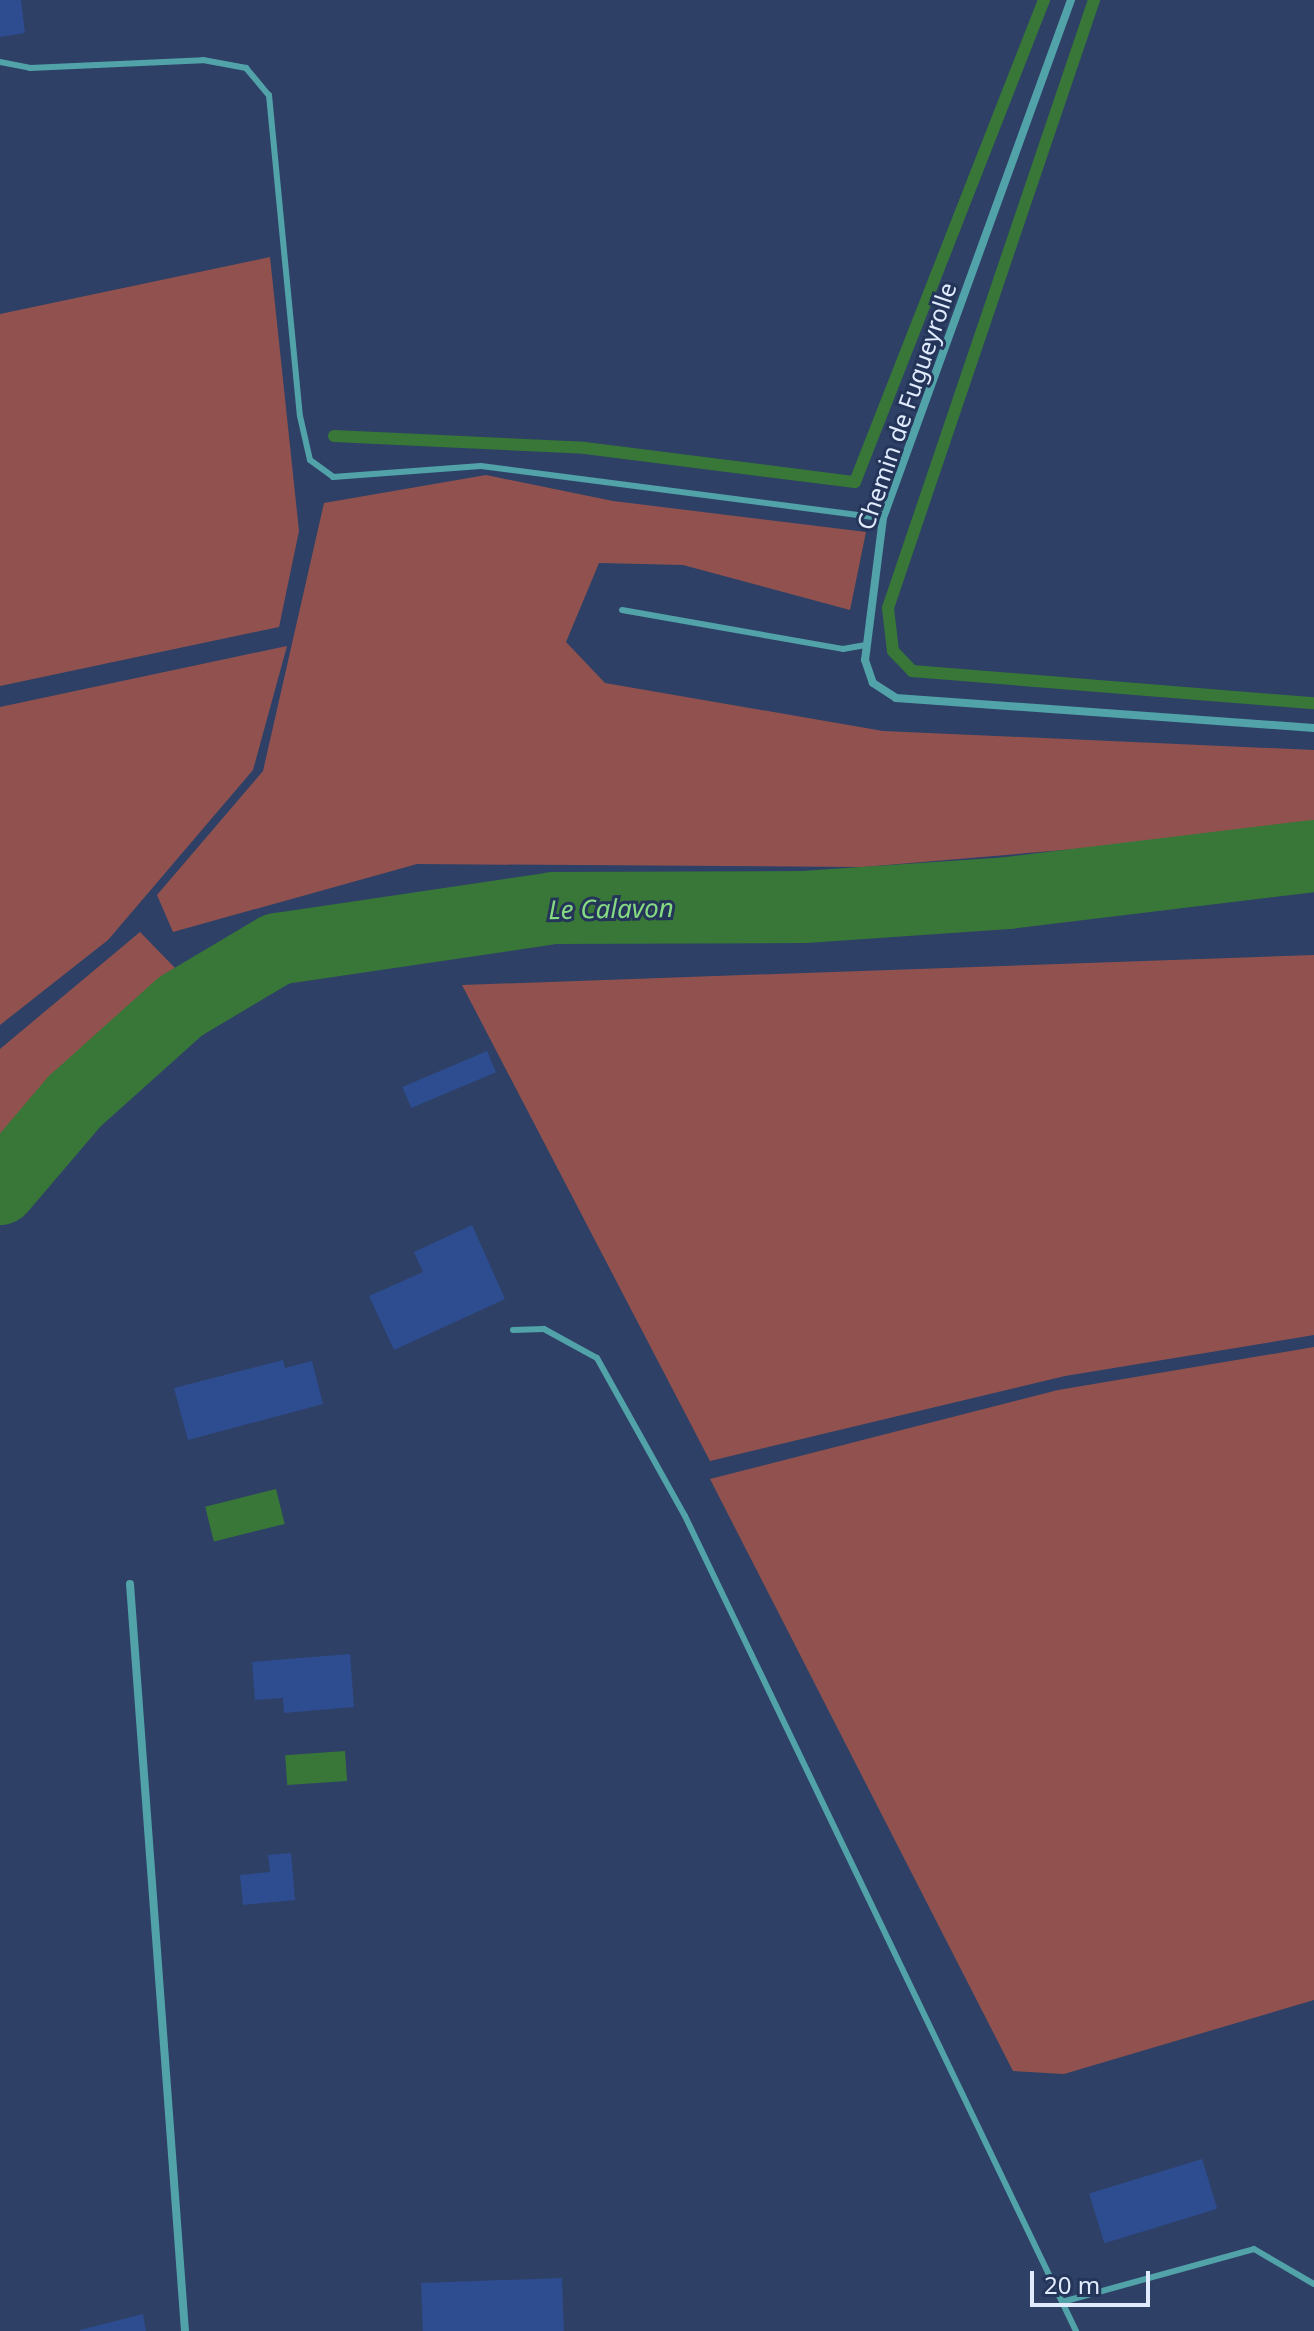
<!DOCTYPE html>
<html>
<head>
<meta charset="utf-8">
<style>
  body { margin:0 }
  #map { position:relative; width:1314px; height:2331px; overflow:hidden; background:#2e4065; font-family:"Noto Sans",sans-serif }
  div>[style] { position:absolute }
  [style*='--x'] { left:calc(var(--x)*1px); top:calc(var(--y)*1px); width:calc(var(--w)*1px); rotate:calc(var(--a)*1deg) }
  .green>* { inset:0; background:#91524f }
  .water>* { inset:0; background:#387738; transform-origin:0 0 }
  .stream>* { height:12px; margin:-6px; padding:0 6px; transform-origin:6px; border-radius:6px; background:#387738 }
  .river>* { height:72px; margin:-36px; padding:0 36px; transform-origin:36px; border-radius:36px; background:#387738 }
  .building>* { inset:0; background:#2e4d90; transform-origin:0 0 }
  .service>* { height:6px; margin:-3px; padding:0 3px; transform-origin:3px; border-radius:3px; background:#51a2a9 }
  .minor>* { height:8px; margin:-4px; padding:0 4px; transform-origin:4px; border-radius:4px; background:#51a2a9 }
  span { translate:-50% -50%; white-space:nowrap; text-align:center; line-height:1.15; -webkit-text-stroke:6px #243559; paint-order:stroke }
  .street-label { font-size:24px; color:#e1ebfe }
  .water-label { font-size:26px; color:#85da82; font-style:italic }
  .scale { position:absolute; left:1030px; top:2271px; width:120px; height:36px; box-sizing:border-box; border:4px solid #e1ebfe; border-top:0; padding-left:10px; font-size:24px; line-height:28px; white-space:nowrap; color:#e1ebfe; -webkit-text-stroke:6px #243559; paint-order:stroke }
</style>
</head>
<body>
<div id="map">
  <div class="green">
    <i style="clip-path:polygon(270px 257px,299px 531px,279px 627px,0 686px,0 314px)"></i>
    <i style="clip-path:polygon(486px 475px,613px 501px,866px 532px,850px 610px,683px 565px,599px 563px,566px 642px,605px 683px,883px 731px,1314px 750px,1314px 829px,863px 867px,417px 864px,173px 932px,157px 895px,263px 771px,324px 503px)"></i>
    <i style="clip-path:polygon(287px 646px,253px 770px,108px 940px,0 1025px,0 707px)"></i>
    <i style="clip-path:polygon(140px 932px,175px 968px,0 1157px,0 1049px)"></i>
    <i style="clip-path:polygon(1314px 955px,1314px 1335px,1065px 1376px,710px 1461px,462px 985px)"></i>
    <i style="clip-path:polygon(1314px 1347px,1314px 2000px,1064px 2074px,1013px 2071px,710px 1479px,1058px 1390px)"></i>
  </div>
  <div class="water">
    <i style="left:276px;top:1489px;width:36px;height:73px;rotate:76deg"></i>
    <i style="left:345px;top:1751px;width:30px;height:60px;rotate:86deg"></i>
  </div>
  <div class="stream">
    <i style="--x:1094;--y:0;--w:642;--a:108.72"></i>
    <i style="--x:888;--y:608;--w:43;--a:83.4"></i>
    <i style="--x:893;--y:651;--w:28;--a:46"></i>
    <i style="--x:912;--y:671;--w:403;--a:4.6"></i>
    <i style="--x:334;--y:436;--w:251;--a:2.7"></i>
    <i style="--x:585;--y:448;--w:272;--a:7.2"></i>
    <i style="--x:855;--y:482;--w:518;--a:-68.59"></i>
  </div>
  <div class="river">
    <i style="--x:0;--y:1189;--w:116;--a:-49.6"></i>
    <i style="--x:75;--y:1101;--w:142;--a:-41.9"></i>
    <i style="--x:181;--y:1006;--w:112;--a:-30.7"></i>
    <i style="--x:277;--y:949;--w:279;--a:-8.4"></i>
    <i style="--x:553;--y:908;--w:251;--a:-0.2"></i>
    <i style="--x:804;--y:907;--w:204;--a:-3.9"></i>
    <i style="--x:1008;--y:893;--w:308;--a:-6.9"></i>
  </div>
  <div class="building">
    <i style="clip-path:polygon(0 0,21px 0,25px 33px,0 37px)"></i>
    <i style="left:487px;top:1051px;width:23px;height:92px;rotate:67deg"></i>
    <i style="clip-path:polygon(472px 1225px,505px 1299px,394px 1350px,369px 1296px,423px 1272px,414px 1252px)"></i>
    <i style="clip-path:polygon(283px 1360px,285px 1368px,312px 1361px,323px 1404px,188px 1440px,174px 1388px)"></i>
    <i style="clip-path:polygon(350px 1654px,354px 1707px,284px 1713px,283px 1698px,255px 1700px,252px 1662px)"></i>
    <i style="clip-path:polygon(291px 1853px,295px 1900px,243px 1905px,240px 1875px,270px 1872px,268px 1855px)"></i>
    <i style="left:1202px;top:2159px;width:52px;height:118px;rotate:73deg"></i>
    <i style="left:562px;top:2278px;width:53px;height:141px;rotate:88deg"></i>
    <i style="clip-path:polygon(143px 2314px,146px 2331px,80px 2331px,80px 2330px)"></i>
  </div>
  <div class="service">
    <i style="--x:0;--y:62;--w:31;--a:11"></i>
    <i style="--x:30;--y:68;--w:173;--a:-2.6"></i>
    <i style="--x:203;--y:60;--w:44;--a:10.5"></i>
    <i style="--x:246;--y:68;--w:35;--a:50"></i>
    <i style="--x:269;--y:95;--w:322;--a:84.5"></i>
    <i style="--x:300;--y:416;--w:45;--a:77.2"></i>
    <i style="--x:310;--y:460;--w:29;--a:36"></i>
    <i style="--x:333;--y:477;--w:148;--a:-4.3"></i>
    <i style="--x:481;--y:466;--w:405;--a:7.4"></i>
    <i style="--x:622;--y:610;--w:224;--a:10"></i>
    <i style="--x:843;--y:649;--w:23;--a:-10"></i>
    <i style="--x:513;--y:1330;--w:31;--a:-2"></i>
    <i style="--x:544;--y:1329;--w:60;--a:28.7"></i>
    <i style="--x:597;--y:1358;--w:181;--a:60.9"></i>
    <i style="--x:685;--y:1516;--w:904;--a:64.37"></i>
    <i style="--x:1062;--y:2302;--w:199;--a:-15.4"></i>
    <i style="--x:1254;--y:2249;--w:69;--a:30.3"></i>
  </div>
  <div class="minor">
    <i style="--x:1071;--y:0;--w:551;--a:109.95"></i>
    <i style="--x:883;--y:518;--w:143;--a:97.2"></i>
    <i style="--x:865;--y:660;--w:24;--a:71"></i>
    <i style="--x:873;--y:683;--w:27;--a:33"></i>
    <i style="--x:896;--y:698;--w:419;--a:4.1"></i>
    <i style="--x:130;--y:1584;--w:749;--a:85.79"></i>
  </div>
  <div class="street-label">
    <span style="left:906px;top:406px;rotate:-71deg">Chemin de Fugueyrolle</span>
  </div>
  <div class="water-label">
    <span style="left:611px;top:909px;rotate:-1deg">Le Calavon</span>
  </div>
  <div class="scale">20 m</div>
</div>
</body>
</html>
